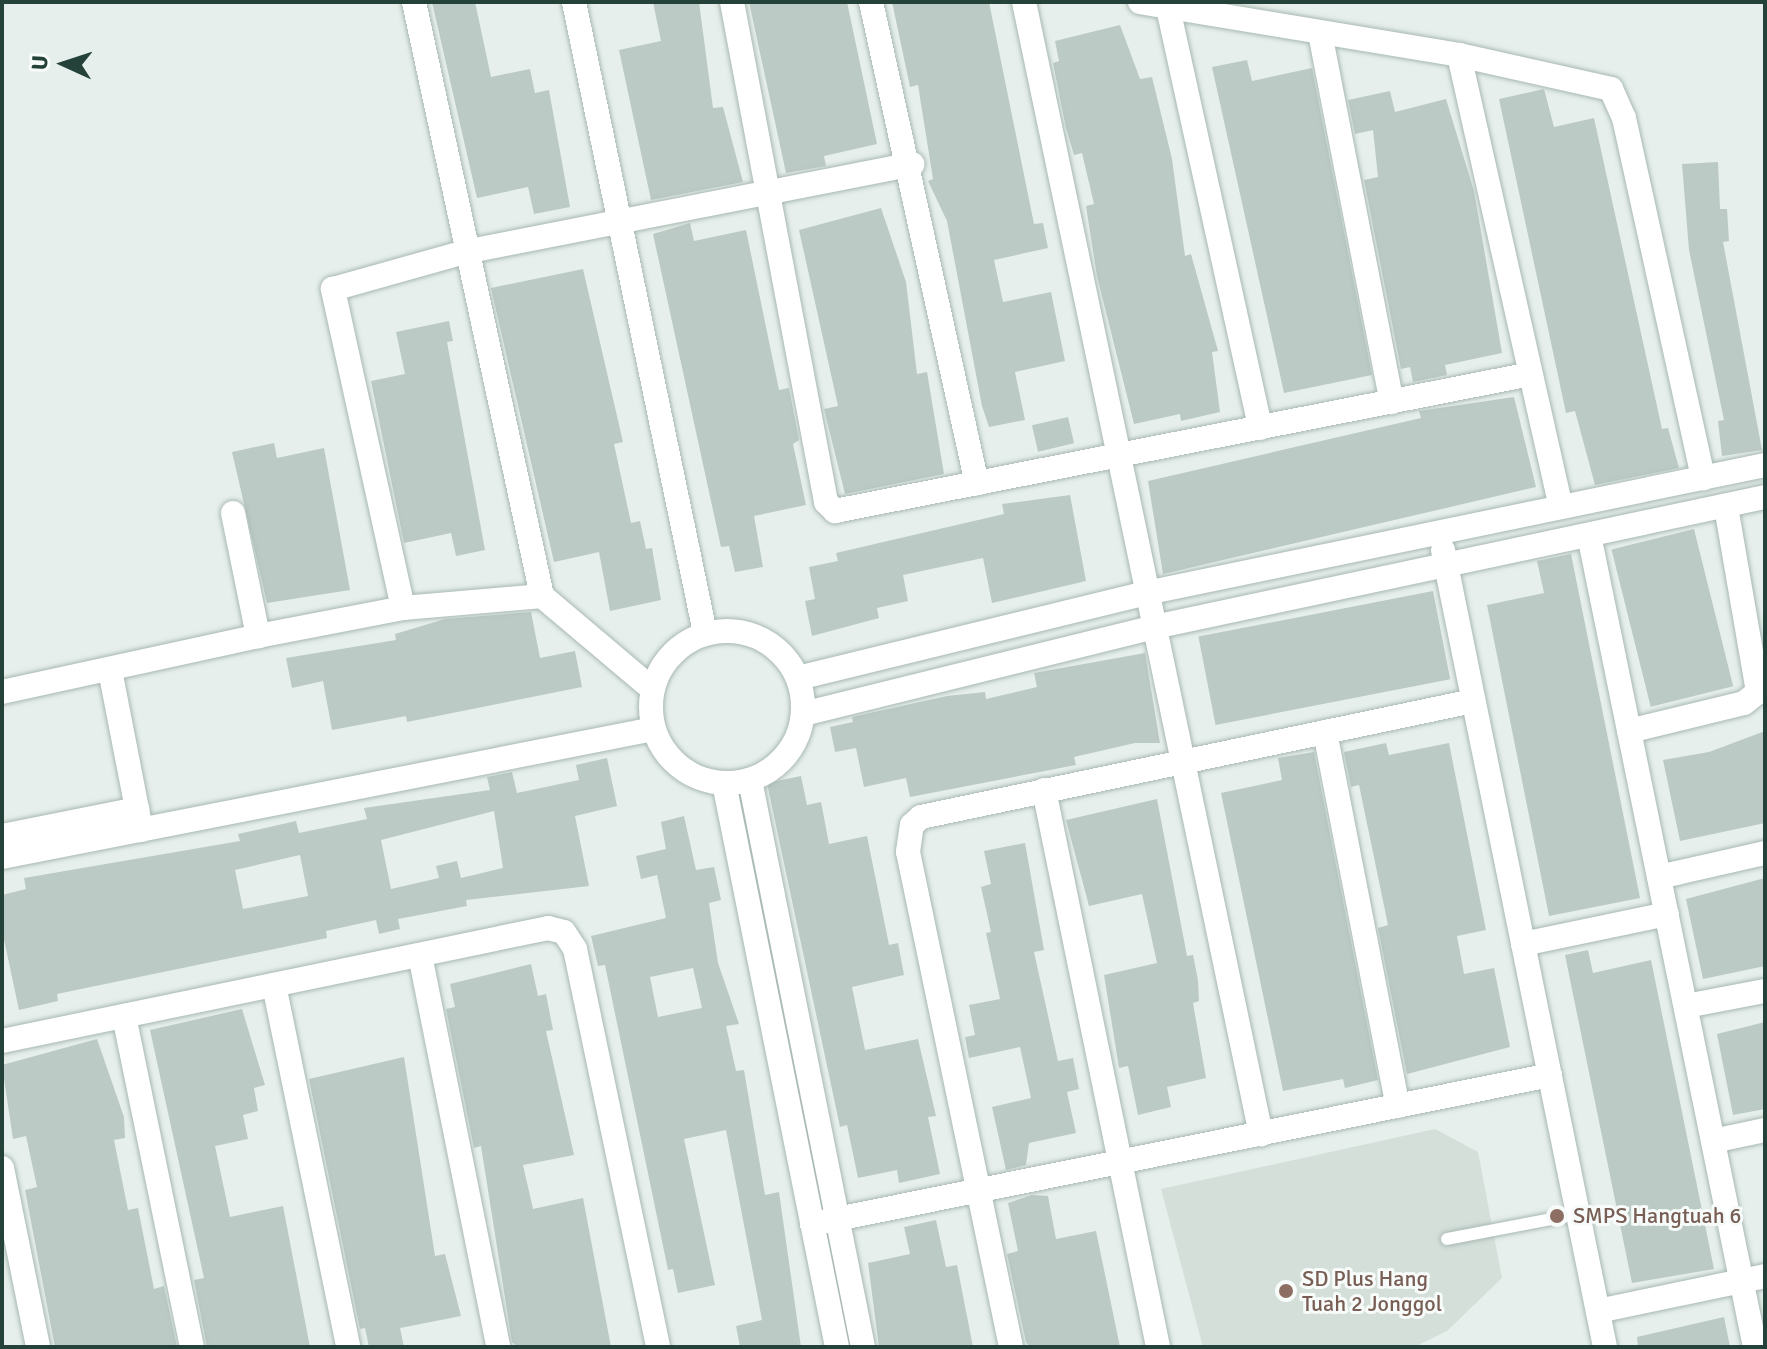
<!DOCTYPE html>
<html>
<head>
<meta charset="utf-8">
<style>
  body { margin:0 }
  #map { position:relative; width:1767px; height:1349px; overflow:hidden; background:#e6efeb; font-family:Signika,sans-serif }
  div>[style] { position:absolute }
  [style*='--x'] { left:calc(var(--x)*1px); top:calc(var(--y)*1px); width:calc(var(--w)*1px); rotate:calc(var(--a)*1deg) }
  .built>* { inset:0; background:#d4dfda }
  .building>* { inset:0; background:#bbcac4; transform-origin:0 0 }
  .roads { filter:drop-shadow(0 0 2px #a8b8b2) drop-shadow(0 0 2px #a8b8b2) }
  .service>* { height:12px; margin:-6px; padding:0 6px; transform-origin:6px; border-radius:6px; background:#fff }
  .minor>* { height:24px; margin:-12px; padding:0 12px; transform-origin:12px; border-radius:12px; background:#fff }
  .minor>.ring { margin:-12px; padding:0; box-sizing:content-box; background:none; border:24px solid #fff; border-radius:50% }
  .dots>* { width:22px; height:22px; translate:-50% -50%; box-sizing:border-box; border:4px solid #f7fbf9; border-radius:50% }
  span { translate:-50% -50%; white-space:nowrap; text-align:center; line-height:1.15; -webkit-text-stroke:6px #f7fbf9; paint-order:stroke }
  .education-label { font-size:22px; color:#785e54 }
  .left { translate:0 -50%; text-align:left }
  .frame { position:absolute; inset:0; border:4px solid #24423a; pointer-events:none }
  .north { position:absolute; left:24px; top:24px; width:80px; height:80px; -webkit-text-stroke:6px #f7fbf9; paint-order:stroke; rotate:273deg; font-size:22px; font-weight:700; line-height:32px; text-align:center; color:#24423a }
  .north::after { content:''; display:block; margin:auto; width:28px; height:36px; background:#24423a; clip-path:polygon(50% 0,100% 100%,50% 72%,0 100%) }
</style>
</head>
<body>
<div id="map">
  <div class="built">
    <i style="clip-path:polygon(1435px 1129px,1478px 1152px,1502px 1278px,1447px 1331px,1414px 1347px,1203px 1347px,1161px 1189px)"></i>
  </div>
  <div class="building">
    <i style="clip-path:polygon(432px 2px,475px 2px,491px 77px,530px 69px,535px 93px,549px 90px,570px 207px,534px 214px,528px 187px,477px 198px)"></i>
    <i style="clip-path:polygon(653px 2px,699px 2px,713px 108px,723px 107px,743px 182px,651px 200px,619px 50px,661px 41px)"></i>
    <i style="clip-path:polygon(749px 2px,847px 2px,877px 144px,824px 156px,826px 166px,786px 173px)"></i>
    <i style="clip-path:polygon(892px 2px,989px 2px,1034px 224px,1043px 223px,1048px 248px,994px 260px,1003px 302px,1051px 292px,1065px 361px,1015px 372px,1025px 420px,989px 427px,982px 406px,947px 221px,928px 181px,933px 179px,918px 85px,910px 87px)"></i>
    <i style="clip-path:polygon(1120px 25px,1140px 79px,1152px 77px,1172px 159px,1185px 256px,1191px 254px,1218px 351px,1212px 352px,1220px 412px,1181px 421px,1180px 414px,1134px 424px,1097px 276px,1086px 206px,1094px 204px,1082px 153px,1074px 155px,1066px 128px,1053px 63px,1059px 61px,1055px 41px)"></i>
    <i style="clip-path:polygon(1247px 60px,1252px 81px,1312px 68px,1372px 375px,1284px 393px,1212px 67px)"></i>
    <i style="clip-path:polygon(1544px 89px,1554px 127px,1594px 118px,1662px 429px,1668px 428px,1679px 468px,1595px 485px,1575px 411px,1566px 413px,1499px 99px)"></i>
    <i style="clip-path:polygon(1390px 91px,1395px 112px,1446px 99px,1474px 191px,1502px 353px,1445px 365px,1447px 375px,1413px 382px,1410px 367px,1401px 369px,1364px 180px,1378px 177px,1373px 130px,1355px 134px,1348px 100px)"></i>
    <i style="clip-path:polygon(1718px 162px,1720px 209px,1727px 209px,1729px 241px,1723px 242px,1762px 450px,1722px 456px,1718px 421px,1724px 420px,1689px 250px,1682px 164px)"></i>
    <i style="clip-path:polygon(881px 208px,906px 282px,917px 374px,927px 372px,944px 474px,845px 494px,824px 409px,838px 406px,799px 230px)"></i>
    <i style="clip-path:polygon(690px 223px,694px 241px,746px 230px,779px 390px,789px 388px,799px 440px,793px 444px,806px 505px,754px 516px,763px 567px,735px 572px,729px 546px,721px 547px,653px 234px)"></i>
    <i style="clip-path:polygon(583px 269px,623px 442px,614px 444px,631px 523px,640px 521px,646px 549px,652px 548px,661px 600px,610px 611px,599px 552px,554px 562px,491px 288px)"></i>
    <i style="clip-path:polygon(449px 321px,453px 341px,447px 342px,485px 550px,456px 556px,451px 533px,404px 543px,371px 381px,405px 374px,396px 332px)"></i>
    <i style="clip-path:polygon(1514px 397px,1536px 487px,1163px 574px,1148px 481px,1421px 418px,1419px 411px)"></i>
    <i style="left:1068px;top:417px;width:27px;height:37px;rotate:77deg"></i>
    <i style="clip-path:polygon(274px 443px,277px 458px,324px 448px,350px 590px,267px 603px,232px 452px)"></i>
    <i style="clip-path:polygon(1070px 495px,1086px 581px,992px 603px,983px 558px,903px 575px,908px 601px,877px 608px,879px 618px,812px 636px,805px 601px,815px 599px,809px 567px,838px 561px,836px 553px,1004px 514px,1002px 504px)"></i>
    <i style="left:1694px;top:529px;width:162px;height:85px;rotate:76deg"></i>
    <i style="clip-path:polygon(1571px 554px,1640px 898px,1549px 916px,1487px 605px,1544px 593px,1537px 561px)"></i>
    <i style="left:1433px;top:591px;width:90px;height:239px;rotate:79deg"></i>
    <i style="clip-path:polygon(531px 612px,540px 658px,575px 651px,582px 687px,407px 722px,406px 716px,332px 730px,323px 681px,292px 688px,286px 658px,396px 640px,395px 634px,445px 619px)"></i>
    <i style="clip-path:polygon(1145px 653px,1160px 743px,1135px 743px,1074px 757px,1076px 765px,910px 797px,906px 778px,864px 787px,856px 748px,835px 752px,830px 727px,853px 722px,852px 717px,947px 696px,985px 692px,986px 699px,1037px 687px,1034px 673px)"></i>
    <i style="clip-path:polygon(1765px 731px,1765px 823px,1680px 841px,1663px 760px,1709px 752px)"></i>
    <i style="clip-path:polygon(1386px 743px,1389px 755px,1449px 743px,1486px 930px,1457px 936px,1464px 974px,1494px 968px,1510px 1047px,1407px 1074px,1378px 928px,1388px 925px,1359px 785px,1351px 787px,1344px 752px)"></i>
    <i style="clip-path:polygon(1314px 752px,1378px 1080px,1345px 1088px,1343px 1079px,1283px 1091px,1221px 793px,1282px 780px,1278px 758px)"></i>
    <i style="clip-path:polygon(evenodd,607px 758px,617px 806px,575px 816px,589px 886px,466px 900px,467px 906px,398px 919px,400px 929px,379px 934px,376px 920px,326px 931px,327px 938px,57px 994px,58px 1001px,19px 1010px,2px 930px,2px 895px,26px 889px,24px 878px,240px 841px,238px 834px,296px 821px,299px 833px,367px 819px,364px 808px,490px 790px,487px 777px,512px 772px,517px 793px,579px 780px,576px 765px,607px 758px,494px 811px,503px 868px,461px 878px,457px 861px,436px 866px,439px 878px,391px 889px,381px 840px,494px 811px,607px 758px,300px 855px,308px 896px,243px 909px,235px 870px,300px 855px)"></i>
    <i style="clip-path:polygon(801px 776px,807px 805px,821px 802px,829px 844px,867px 836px,889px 945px,898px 943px,904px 975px,852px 987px,865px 1050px,918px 1039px,936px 1116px,928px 1117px,940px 1174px,899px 1183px,897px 1170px,858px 1178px,847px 1125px,840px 1127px,767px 783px)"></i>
    <i style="clip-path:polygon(1157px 799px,1187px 956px,1193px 955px,1198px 980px,1199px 1001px,1193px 1003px,1206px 1078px,1167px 1087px,1171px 1107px,1138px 1115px,1128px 1066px,1119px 1068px,1104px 975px,1157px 963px,1142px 894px,1089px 906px,1066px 820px)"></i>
    <i style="clip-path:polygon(evenodd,684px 816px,696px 870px,714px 867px,721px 900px,709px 903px,718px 963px,739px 1024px,726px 1026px,736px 1071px,744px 1070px,765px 1195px,779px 1192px,801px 1347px,740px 1347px,736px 1326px,762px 1320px,726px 1130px,684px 1139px,715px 1285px,678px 1293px,673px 1269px,668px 1270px,605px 965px,598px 966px,591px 936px,666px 918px,657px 875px,641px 879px,636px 856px,666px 849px,661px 822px,684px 816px,693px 968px,702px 1008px,658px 1017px,650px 977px,693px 968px)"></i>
    <i style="clip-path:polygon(1025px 843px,1044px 950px,1034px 952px,1058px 1061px,1073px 1058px,1079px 1089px,1067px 1092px,1076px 1133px,1029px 1143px,1026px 1165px,1006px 1170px,992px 1107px,1031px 1098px,1020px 1047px,969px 1058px,965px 1037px,975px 1035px,969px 1005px,1000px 999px,986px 933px,991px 932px,981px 887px,991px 884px,984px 851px)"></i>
    <i style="clip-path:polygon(1765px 878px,1765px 966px,1703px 979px,1686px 899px)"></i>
    <i style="clip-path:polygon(1588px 950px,1593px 973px,1651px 960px,1714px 1269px,1632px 1283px,1565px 955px)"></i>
    <i style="clip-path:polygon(531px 964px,538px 996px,546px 994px,553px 1030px,546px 1031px,574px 1155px,523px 1165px,533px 1209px,583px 1198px,611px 1347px,518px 1347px,512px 1342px,481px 1146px,474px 1148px,446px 1009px,455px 1007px,450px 984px)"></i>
    <i style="clip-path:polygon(242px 1009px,265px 1085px,254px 1088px,258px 1111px,243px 1115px,248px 1139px,215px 1146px,230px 1217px,283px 1206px,310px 1347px,207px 1347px,194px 1280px,204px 1278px,150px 1030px)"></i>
    <i style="clip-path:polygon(1765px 1022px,1765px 1109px,1733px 1115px,1717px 1034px)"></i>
    <i style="clip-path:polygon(97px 1039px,124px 1117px,125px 1138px,114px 1140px,128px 1210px,138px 1208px,154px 1289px,164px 1286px,177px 1347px,55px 1347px,25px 1190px,37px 1187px,26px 1136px,13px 1139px,2px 1065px)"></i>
    <i style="clip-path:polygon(404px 1057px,435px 1256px,445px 1254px,461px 1316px,400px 1328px,404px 1347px,369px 1347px,365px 1328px,360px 1329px,309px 1079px)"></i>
    <i style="clip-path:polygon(1032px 1195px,1048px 1196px,1056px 1239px,1096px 1231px,1120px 1347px,1030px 1347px,1026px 1342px,1007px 1254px,1018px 1251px,1008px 1203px)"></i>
    <i style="clip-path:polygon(936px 1220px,946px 1267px,957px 1265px,973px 1347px,879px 1347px,868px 1263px,910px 1254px,904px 1227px)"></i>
    <i style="clip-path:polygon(1724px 1317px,1730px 1347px,1638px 1347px,1637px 1337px)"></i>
  </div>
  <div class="roads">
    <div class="service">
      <i style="--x:1447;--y:1239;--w:133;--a:-10.8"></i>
    </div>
    <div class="minor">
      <i style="--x:414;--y:2;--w:608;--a:77.84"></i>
      <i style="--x:542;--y:596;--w:144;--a:40.2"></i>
      <i style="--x:574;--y:2;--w:644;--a:78.27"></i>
      <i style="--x:732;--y:2;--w:509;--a:79.35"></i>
      <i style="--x:826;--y:502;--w:13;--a:45"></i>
      <i style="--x:835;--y:511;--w:709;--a:-11.14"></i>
      <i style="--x:871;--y:2;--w:493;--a:77.6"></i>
      <i style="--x:1024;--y:2;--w:1157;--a:78.18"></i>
      <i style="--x:1140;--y:2;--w:323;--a:9.4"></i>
      <i style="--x:1459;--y:55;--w:156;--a:12.6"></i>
      <i style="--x:1611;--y:89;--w:32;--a:66"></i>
      <i style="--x:1624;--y:118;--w:369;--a:77.6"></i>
      <i style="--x:1168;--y:8;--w:430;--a:77.6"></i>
      <i style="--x:1320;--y:33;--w:376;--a:79"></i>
      <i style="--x:1459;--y:55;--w:463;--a:77.3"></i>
      <i style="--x:233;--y:513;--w:126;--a:78.5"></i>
      <i style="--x:258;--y:636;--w:148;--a:-10.9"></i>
      <i style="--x:403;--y:608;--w:140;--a:-4.9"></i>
      <i style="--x:1589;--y:535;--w:829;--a:78.45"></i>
      <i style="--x:1443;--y:550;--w:813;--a:78.51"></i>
      <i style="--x:403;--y:608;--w:327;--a:-102.4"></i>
      <i style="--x:333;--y:289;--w:137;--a:-15.7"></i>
      <i style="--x:465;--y:252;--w:456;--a:-11.1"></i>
      <i class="ring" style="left:651px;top:631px;width:128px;height:128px"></i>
      <i style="--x:110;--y:670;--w:163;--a:79"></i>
      <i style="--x:798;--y:678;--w:363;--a:-13.7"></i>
      <i style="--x:1151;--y:592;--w:627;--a:-11.69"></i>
      <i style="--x:2;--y:692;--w:262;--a:-12.3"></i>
      <i style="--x:803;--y:714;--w:367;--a:-13.9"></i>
      <i style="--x:1159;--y:626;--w:620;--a:-12.02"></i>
      <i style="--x:1629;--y:731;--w:118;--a:-13.7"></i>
      <i style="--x:1744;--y:703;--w:18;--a:-38"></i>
      <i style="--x:1758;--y:692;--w:189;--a:-99.8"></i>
      <i style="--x:1325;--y:732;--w:381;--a:79"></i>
      <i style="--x:750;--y:780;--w:578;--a:78.73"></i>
      <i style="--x:724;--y:783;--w:575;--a:78.67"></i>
      <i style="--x:1044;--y:790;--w:569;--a:78.43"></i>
      <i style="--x:2;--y:836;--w:138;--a:-11.3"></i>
      <i style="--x:2;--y:857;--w:664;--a:-11.11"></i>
      <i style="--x:1659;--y:877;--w:109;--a:-12.8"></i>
      <i style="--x:1523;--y:944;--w:147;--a:-11.8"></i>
      <i style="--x:420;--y:955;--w:400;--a:78.7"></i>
      <i style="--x:274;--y:985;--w:369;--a:78.4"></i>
      <i style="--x:1686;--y:1006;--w:80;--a:-10.8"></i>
      <i style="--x:124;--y:1016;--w:338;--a:78.4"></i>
      <i style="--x:2;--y:1041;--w:558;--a:-11.69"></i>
      <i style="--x:548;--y:928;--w:16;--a:14"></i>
      <i style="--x:564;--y:932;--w:20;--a:57"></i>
      <i style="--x:575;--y:949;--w:407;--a:78.2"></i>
      <i style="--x:1713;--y:1141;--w:53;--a:-11.9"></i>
      <i style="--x:2;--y:1168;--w:183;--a:78.6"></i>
      <i style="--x:812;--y:1224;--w:753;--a:-11.41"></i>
      <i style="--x:1598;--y:1311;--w:171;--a:-11.8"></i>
      <i style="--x:1011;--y:1347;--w:506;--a:-101.75"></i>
      <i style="--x:908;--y:852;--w:27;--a:-82"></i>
      <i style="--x:912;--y:825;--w:12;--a:-42"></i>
      <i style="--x:921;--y:817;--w:564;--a:-11.87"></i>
    </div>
  </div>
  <div class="dots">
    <i style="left:1557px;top:1216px;background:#8d6e63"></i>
    <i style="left:1286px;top:1291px;background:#8d6e63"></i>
  </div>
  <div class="education-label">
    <span class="left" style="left:1573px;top:1216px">SMPS Hangtuah 6</span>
    <span class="left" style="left:1302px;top:1291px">SD Plus Hang<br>Tuah 2 Jonggol</span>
  </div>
  <div class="frame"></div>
  <div class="north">U</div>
</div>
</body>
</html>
